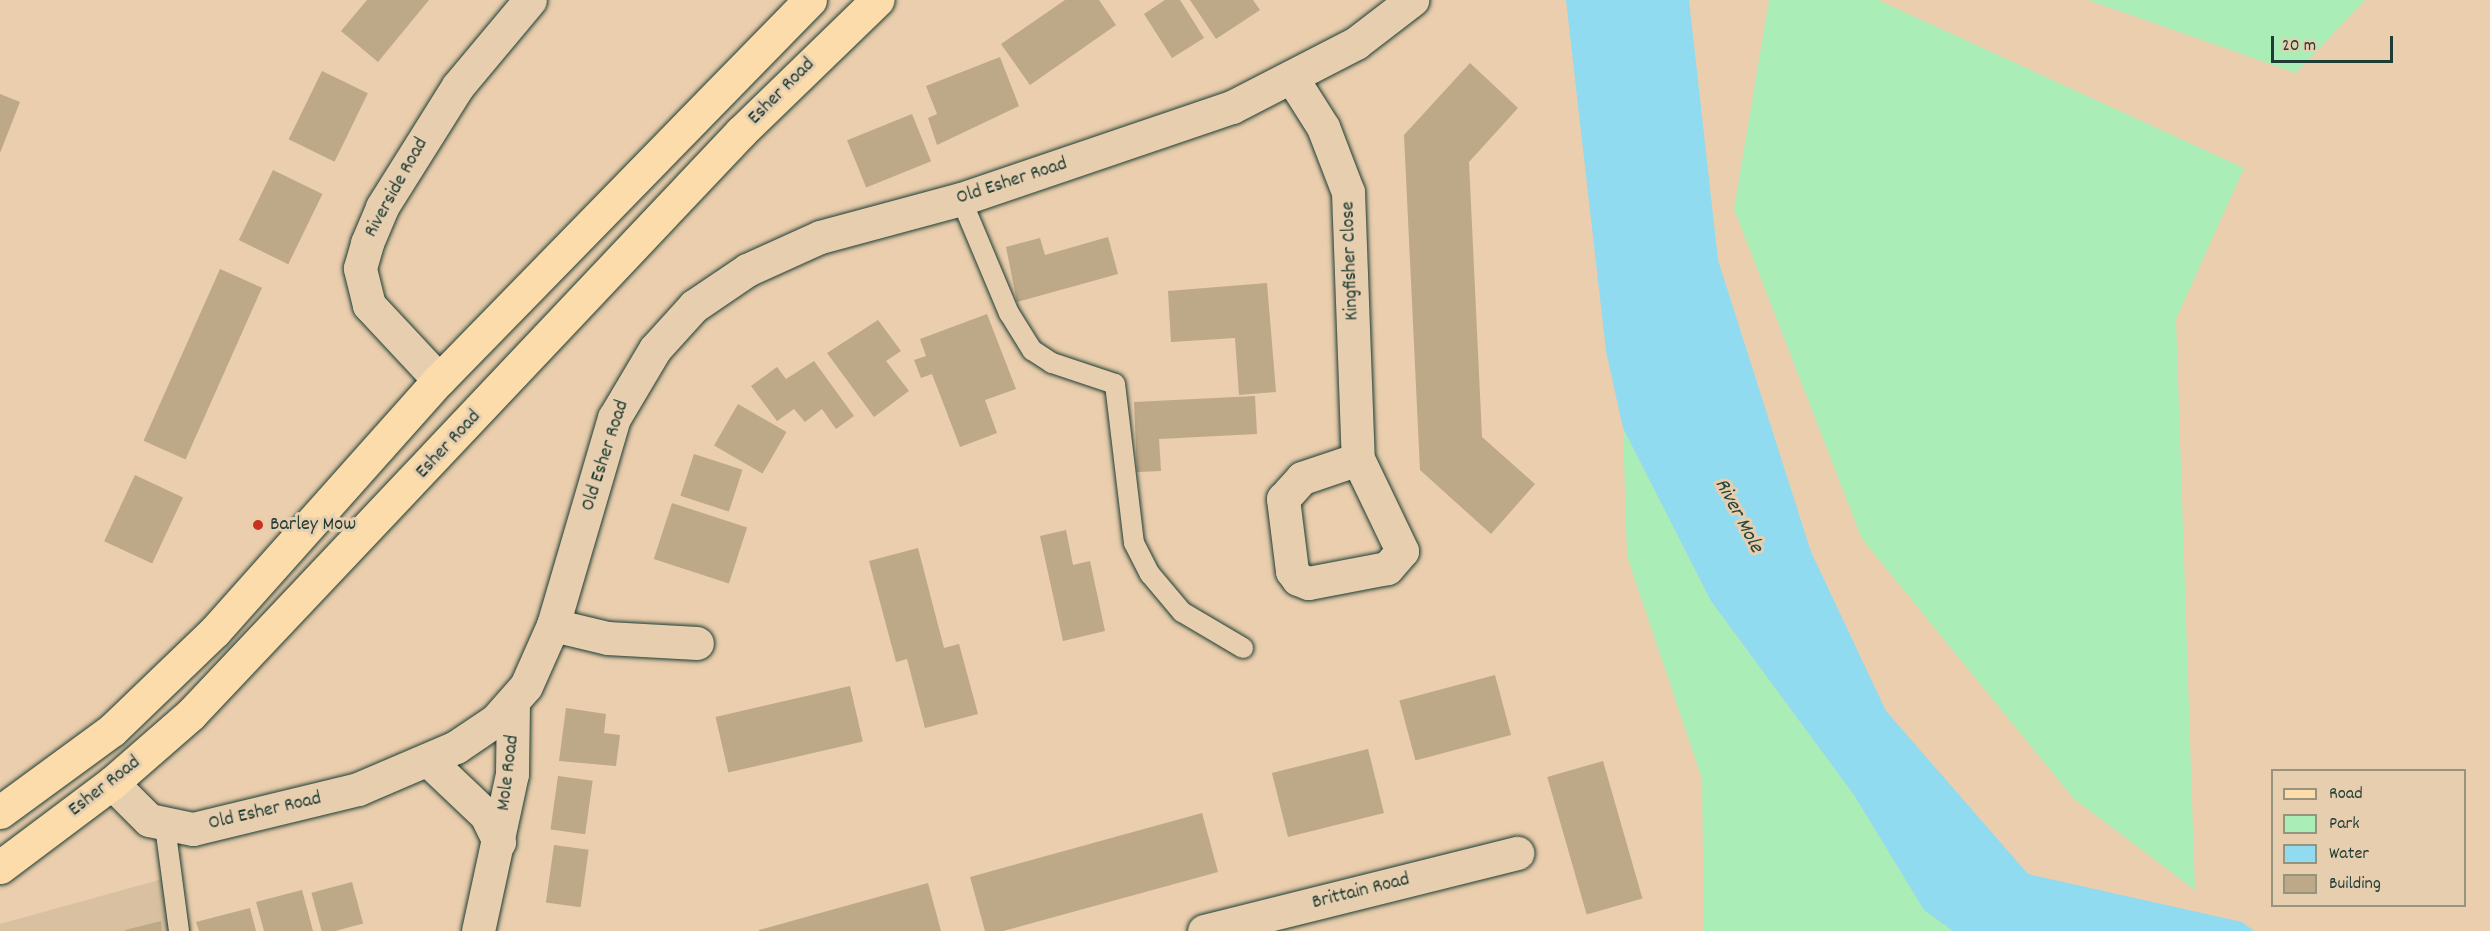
<!DOCTYPE html>
<html>
<head>
<meta charset="utf-8">
<style>
  body { margin:0 }
  #map { position:relative; width:2490px; height:931px; overflow:hidden; background:#eacead; font-family:Dekko,sans-serif }
  div>[style] { position:absolute }
  [style*='--x'] { left:calc(var(--x)*1px); top:calc(var(--y)*1px); width:calc(var(--w)*1px); rotate:calc(var(--a)*1deg) }
  .built>* { inset:0; background:#d8c0a0 }
  .green>* { inset:0; background:#abedb6 }
  .water>* { inset:0; background:#90dbf0 }
  .building>* { inset:0; background:#bda888; transform-origin:0 0 }
  .roads { filter:drop-shadow(0 0 2px #1f3d34) drop-shadow(0 0 2px #1f3d34) }
  .service>* { height:20px; margin:-10px; padding:0 10px; transform-origin:10px; border-radius:10px; background:#e7ceaf }
  .minor>* { height:33px; margin:-16.5px; padding:0 16.5px; transform-origin:16.5px; border-radius:16.5px; background:#e7ceaf }
  .primary>* { height:33px; margin:-16.5px; padding:0 16.5px; transform-origin:16.5px; border-radius:16.5px; background:#fddcac }
  .dots>* { width:16px; height:16px; translate:-50% -50%; box-sizing:border-box; border:3px solid #e7ceaf; border-radius:50% }
  span { translate:-50% -50%; white-space:nowrap; text-align:center; line-height:1.15; -webkit-text-stroke:6px #e7ceaf; paint-order:stroke }
  .street-label { font-size:20px; color:#1f3d34 }
  .poi-label { font-size:20px; color:#1f3d34 }
  .left { translate:0 -50%; text-align:left }
  .water-label { font-size:21px; color:#25453d; font-style:italic }
  .legend { position:absolute; left:2271px; top:769px; width:195px; height:138px; box-sizing:border-box; background:#e7ceaf; border:2px solid #97947e; margin:0; padding:8px 10px; list-style:none; font-size:18px; color:#1f3d34 }
  .legend li { display:flex; align-items:center; gap:12px; height:30px }
  .legend b { width:30px; border:2px solid #97947e }
  .scale { position:absolute; left:2271px; top:36px; width:122px; height:27px; box-sizing:border-box; border:3px solid #1f3d34; border-top:0; padding-left:8px; font-size:18px; line-height:21px; white-space:nowrap; color:#1f3d34; -webkit-text-stroke:4px #e7ceaf; paint-order:stroke }
</style>
</head>
<body>
<div id="map">
  <div class="built">
    <i style="clip-path:polygon(177px 875px,191px 931px,0 931px,0 924px)"></i>
  </div>
  <div class="green">
    <i style="clip-path:polygon(1769px 0,1878px 0,2244px 168px,2176px 319px,2195px 890px,2074px 799px,1862px 539px,1734px 209px)"></i>
    <i style="clip-path:polygon(2088px 0,2365px 0,2296px 73px)"></i>
    <i style="clip-path:polygon(1623px 428px,1711px 601px,1854px 795px,1924px 910px,1953px 931px,1704px 931px,1702px 779px,1627px 556px)"></i>
  </div>
  <div class="water">
    <i style="clip-path:polygon(1566px 0,1689px 0,1718px 260px,1811px 552px,1886px 711px,2028px 874px,2242px 922px,2254px 931px,1953px 931px,1924px 910px,1854px 795px,1711px 601px,1623px 428px,1606px 351px)"></i>
  </div>
  <div class="building">
    <i style="clip-path:polygon(367px 0,429px 0,378px 62px,341px 31px)"></i>
    <i style="clip-path:polygon(1065px 0,1099px 0,1116px 25px,1030px 85px,1001px 44px)"></i>
    <i style="clip-path:polygon(1165px 0,1180px 0,1204px 38px,1172px 58px,1144px 14px)"></i>
    <i style="clip-path:polygon(1190px 0,1253px 0,1260px 10px,1216px 39px)"></i>
    <i style="clip-path:polygon(1000px 57px,1019px 106px,937px 145px,928px 118px,937px 114px,926px 86px)"></i>
    <i style="clip-path:polygon(1470px 63px,1518px 108px,1469px 162px,1482px 437px,1535px 484px,1491px 534px,1420px 470px,1404px 135px)"></i>
    <i style="left:322px;top:71px;width:51px;height:76px;rotate:26deg"></i>
    <i style="clip-path:polygon(0 94px,20px 102px,0 153px)"></i>
    <i style="left:912px;top:114px;width:51px;height:70px;rotate:68deg"></i>
    <i style="left:273px;top:170px;width:55px;height:78px;rotate:26deg"></i>
    <i style="clip-path:polygon(1108px 237px,1118px 274px,1017px 302px,1006px 247px,1040px 238px,1045px 255px)"></i>
    <i style="left:220px;top:269px;width:46px;height:188px;rotate:24deg"></i>
    <i style="clip-path:polygon(1267px 283px,1276px 392px,1239px 395px,1235px 338px,1171px 342px,1168px 291px)"></i>
    <i style="clip-path:polygon(987px 314px,1016px 389px,985px 400px,997px 433px,960px 447px,932px 374px,921px 378px,914px 360px,926px 356px,920px 339px)"></i>
    <i style="clip-path:polygon(878px 320px,901px 351px,886px 361px,909px 391px,874px 417px,827px 353px)"></i>
    <i style="clip-path:polygon(814px 361px,854px 416px,836px 429px,822px 409px,805px 422px,794px 409px,777px 421px,751px 386px,777px 367px,786px 379px)"></i>
    <i style="clip-path:polygon(1255px 396px,1257px 434px,1159px 439px,1161px 471px,1137px 472px,1134px 402px)"></i>
    <i style="left:738px;top:404px;width:56px;height:48px;rotate:30deg"></i>
    <i style="left:694px;top:454px;width:51px;height:44px;rotate:18deg"></i>
    <i style="left:135px;top:475px;width:53px;height:73px;rotate:25deg"></i>
    <i style="left:672px;top:503px;width:79px;height:59px;rotate:18deg"></i>
    <i style="clip-path:polygon(1066px 530px,1073px 565px,1090px 561px,1105px 631px,1063px 641px,1040px 536px)"></i>
    <i style="clip-path:polygon(918px 548px,944px 648px,959px 644px,978px 714px,925px 728px,907px 659px,896px 662px,869px 561px)"></i>
    <i style="left:1495px;top:675px;width:62px;height:99px;rotate:75deg"></i>
    <i style="left:850px;top:686px;width:57px;height:138px;rotate:77deg"></i>
    <i style="clip-path:polygon(566px 708px,606px 714px,604px 733px,620px 735px,616px 766px,559px 761px)"></i>
    <i style="left:1368px;top:749px;width:66px;height:99px;rotate:76deg"></i>
    <i style="left:1603px;top:761px;width:143px;height:58px;rotate:74deg"></i>
    <i style="left:558px;top:776px;width:35px;height:54px;rotate:8deg"></i>
    <i style="clip-path:polygon(1202px 813px,1218px 872px,1003px 931px,985px 931px,970px 877px)"></i>
    <i style="left:554px;top:845px;width:35px;height:58px;rotate:8deg"></i>
    <i style="left:352px;top:882px;width:43px;height:42px;rotate:75deg"></i>
    <i style="clip-path:polygon(928px 883px,941px 931px,759px 931px,759px 930px)"></i>
    <i style="clip-path:polygon(302px 890px,313px 931px,264px 931px,256px 902px)"></i>
    <i style="clip-path:polygon(250px 908px,256px 931px,199px 931px,196px 922px)"></i>
    <i style="clip-path:polygon(161px 921px,162px 931px,125px 931px,125px 930px)"></i>
  </div>
  <div class="roads">
    <div class="service">
      <i style="--x:961;--y:199;--w:124;--a:67.2"></i>
      <i style="--x:1009;--y:313;--w:44;--a:58.1"></i>
      <i style="--x:1032;--y:350;--w:24;--a:33"></i>
      <i style="--x:1052;--y:363;--w:66;--a:18.4"></i>
      <i style="--x:1115;--y:384;--w:160;--a:83.2"></i>
      <i style="--x:1134;--y:543;--w:35;--a:63"></i>
      <i style="--x:1150;--y:574;--w:50;--a:49.9"></i>
      <i style="--x:1182;--y:612;--w:71;--a:30.5"></i>
      <i style="--x:165;--y:826;--w:106;--a:82.4"></i>
    </div>
    <div class="minor">
      <i style="--x:1292;--y:78;--w:58;--a:57.7"></i>
      <i style="--x:1323;--y:127;--w:70;--a:69"></i>
      <i style="--x:1348;--y:192;--w:267;--a:87.9"></i>
      <i style="--x:1358;--y:459;--w:102;--a:64.4"></i>
      <i style="--x:1402;--y:551;--w:23;--a:131"></i>
      <i style="--x:1387;--y:568;--w:80;--a:169.2"></i>
      <i style="--x:1308;--y:583;--w:11;--a:-158"></i>
      <i style="--x:1298;--y:579;--w:10;--a:-127"></i>
      <i style="--x:1292;--y:571;--w:73;--a:-97.1"></i>
      <i style="--x:1283;--y:499;--w:28;--a:-48"></i>
      <i style="--x:1302;--y:478;--w:59;--a:-18.7"></i>
      <i style="--x:439;--y:380;--w:103;--a:-133"></i>
      <i style="--x:369;--y:305;--w:38;--a:-104"></i>
      <i style="--x:360;--y:268;--w:26;--a:-74"></i>
      <i style="--x:367;--y:243;--w:39;--a:-67"></i>
      <i style="--x:382;--y:207;--w:143;--a:-57.9"></i>
      <i style="--x:458;--y:86;--w:112;--a:-50.1"></i>
      <i style="--x:553;--y:625;--w:56;--a:13.5"></i>
      <i style="--x:607;--y:638;--w:90;--a:3.2"></i>
      <i style="--x:430;--y:762;--w:77;--a:43.4"></i>
      <i style="--x:486;--y:815;--w:30;--a:64"></i>
      <i style="--x:112;--y:783;--w:52;--a:45"></i>
      <i style="--x:149;--y:820;--w:45;--a:11.6"></i>
      <i style="--x:193;--y:829;--w:170;--a:-13.6"></i>
      <i style="--x:358;--y:789;--w:107;--a:-23.2"></i>
      <i style="--x:456;--y:747;--w:48;--a:-34"></i>
      <i style="--x:496;--y:720;--w:45;--a:-48.6"></i>
      <i style="--x:526;--y:686;--w:67;--a:-66.1"></i>
      <i style="--x:553;--y:625;--w:216;--a:-73.6"></i>
      <i style="--x:614;--y:418;--w:80;--a:-59.3"></i>
      <i style="--x:655;--y:349;--w:58;--a:-47.8"></i>
      <i style="--x:694;--y:306;--w:64;--a:-34.2"></i>
      <i style="--x:747;--y:270;--w:80;--a:-24.3"></i>
      <i style="--x:820;--y:237;--w:146;--a:-15.1"></i>
      <i style="--x:961;--y:199;--w:286;--a:-18.8"></i>
      <i style="--x:1232;--y:107;--w:140;--a:-27.3"></i>
      <i style="--x:1356;--y:43;--w:71;--a:-37.5"></i>
      <i style="--x:478;--y:931;--w:161;--a:-77.8"></i>
      <i style="--x:512;--y:774;--w:70;--a:-89.2"></i>
      <i style="--x:1204;--y:931;--w:323;--a:-14"></i>
    </div>
    <div class="primary">
      <i style="--x:0;--y:812;--w:139;--a:-36.2"></i>
      <i style="--x:112;--y:730;--w:143;--a:-43.9"></i>
      <i style="--x:215;--y:631;--w:336;--a:-48.3"></i>
      <i style="--x:439;--y:380;--w:531;--a:-45.69"></i>
      <i style="--x:0;--y:867;--w:140;--a:-36.9"></i>
      <i style="--x:112;--y:783;--w:105;--a:-41.1"></i>
      <i style="--x:191;--y:714;--w:801;--a:-46.62"></i>
      <i style="--x:741;--y:132;--w:190;--a:-44.1"></i>
    </div>
  </div>
  <div class="dots">
    <i style="left:258px;top:525px;background:#c8321e"></i>
  </div>
  <div class="street-label">
    <span style="left:782px;top:92px;rotate:-45deg">Esher Road</span>
    <span style="left:1012px;top:182px;rotate:-18deg">Old Esher Road</span>
    <span style="left:397px;top:188px;rotate:-61deg">Riverside Road</span>
    <span style="left:1351px;top:261px;rotate:-92deg">Kingfisher Close</span>
    <span style="left:449px;top:445px;rotate:-47deg">Esher Road</span>
    <span style="left:606px;top:456px;rotate:-72deg">Old Esher Road</span>
    <span style="left:509px;top:773px;rotate:-83deg">Mole Road</span>
    <span style="left:105px;top:787px;rotate:-38deg">Esher Road</span>
    <span style="left:265px;top:812px;rotate:-13deg">Old Esher Road</span>
    <span style="left:1361px;top:892px;rotate:-14deg">Brittain Road</span>
  </div>
  <div class="poi-label">
    <span class="left" style="left:270px;top:525px">Barley Mow</span>
  </div>
  <div class="water-label">
    <span style="left:1738px;top:516px;rotate:62deg">River Mole</span>
  </div>
  <ul class="legend">
  <li><b style="height:8px;background:#fddcac"></b>Road</li>
  <li><b style="height:16px;background:#abedb6"></b>Park</li>
  <li><b style="height:16px;background:#90dbf0"></b>Water</li>
  <li><b style="height:16px;background:#bda888"></b>Building</li>
  </ul>
  <div class="scale">20 m</div>
</div>
</body>
</html>
